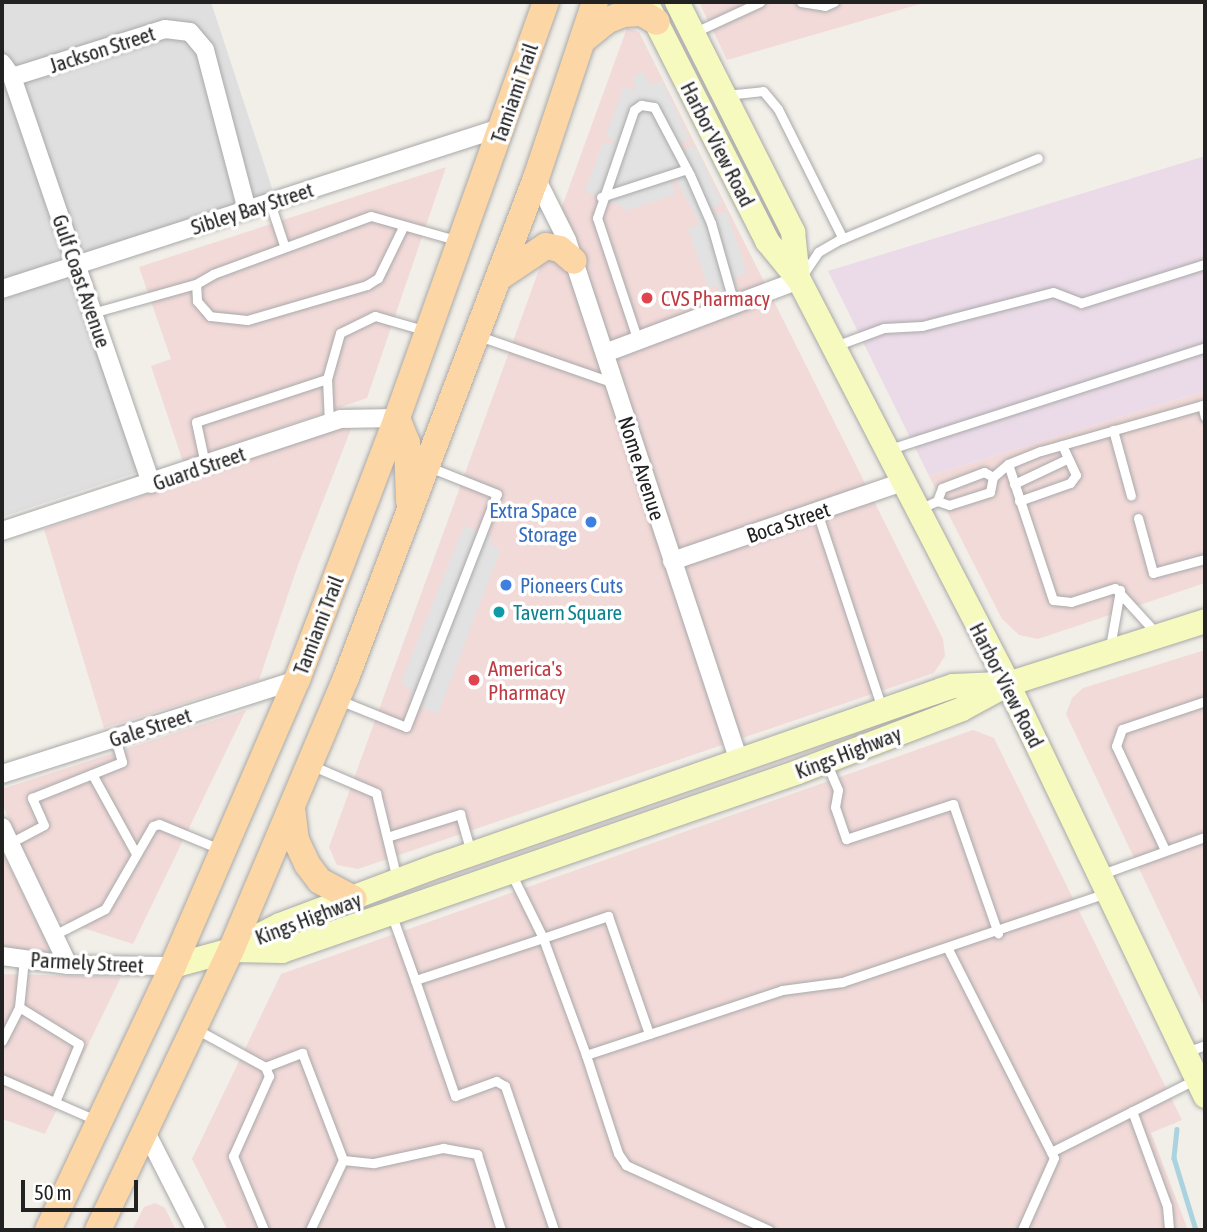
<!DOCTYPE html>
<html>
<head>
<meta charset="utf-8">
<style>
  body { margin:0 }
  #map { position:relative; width:1207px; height:1232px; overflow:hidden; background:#f2efe9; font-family:"Asap Condensed",sans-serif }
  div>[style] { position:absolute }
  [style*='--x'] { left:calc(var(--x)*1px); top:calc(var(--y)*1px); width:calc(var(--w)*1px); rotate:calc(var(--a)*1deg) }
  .residential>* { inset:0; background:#e0dfdf }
  .commercial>* { inset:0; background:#f2dad9 }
  .industrial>* { inset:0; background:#ebdbe8 }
  .parking>* { inset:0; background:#e2e2e2 }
  .stream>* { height:4.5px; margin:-2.25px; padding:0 2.25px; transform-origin:2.25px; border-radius:2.25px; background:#aad3df }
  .roads { filter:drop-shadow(0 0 2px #a9a9a9) drop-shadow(0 0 2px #a9a9a9) }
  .lane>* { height:9px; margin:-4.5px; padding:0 4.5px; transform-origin:4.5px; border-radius:4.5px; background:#fff }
  .street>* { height:18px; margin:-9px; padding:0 9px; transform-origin:9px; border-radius:9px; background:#fff }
  .secondary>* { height:24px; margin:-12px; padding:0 12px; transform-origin:12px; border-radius:12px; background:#f7fabf }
  .primary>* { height:26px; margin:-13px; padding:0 13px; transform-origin:13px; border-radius:13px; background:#fcd6a4 }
  .dots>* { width:19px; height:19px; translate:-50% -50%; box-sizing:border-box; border:4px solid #fff; border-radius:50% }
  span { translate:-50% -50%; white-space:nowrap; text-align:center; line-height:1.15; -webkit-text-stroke:7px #fff; paint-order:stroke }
  .street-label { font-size:21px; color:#222 }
  .health-label { font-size:21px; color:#be3a42 }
  .left { translate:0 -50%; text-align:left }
  .shop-label { font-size:21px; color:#366cbe }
  .right { translate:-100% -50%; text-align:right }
  .culture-label { font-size:21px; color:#0d838f }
  .frame { position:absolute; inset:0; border:4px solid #222; pointer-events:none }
  .scale { position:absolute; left:21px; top:1180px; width:117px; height:32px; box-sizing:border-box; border:4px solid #222; border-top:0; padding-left:9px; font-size:21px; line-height:24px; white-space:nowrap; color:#222; -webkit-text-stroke:5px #fff; paint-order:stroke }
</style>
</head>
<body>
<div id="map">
  <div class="residential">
    <i style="clip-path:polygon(2px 2px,211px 2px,274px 194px,66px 262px,138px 472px,2px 517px)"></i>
  </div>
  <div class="commercial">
    <i style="clip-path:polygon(699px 2px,927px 2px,727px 60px)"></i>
    <i style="clip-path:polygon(627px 28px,639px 32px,943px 639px,945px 656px,934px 673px,358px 869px,337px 865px,329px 847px)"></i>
    <i style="clip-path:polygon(446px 167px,367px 398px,183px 462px,151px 366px,171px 359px,139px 267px)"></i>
    <i style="clip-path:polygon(1205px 391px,1205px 583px,1038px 639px,1019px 635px,1002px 619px,929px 476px)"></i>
    <i style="clip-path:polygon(353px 424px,298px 565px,259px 680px,104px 728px,44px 529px)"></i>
    <i style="clip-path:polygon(1205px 650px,1205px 1008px,1066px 714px,1072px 698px,1083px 688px)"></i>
    <i style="clip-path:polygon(246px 710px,133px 944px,55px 919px,2px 804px,2px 789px)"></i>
    <i style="clip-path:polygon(973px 730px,994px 738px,1182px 1120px,1151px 1133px,1188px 1230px,228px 1230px,192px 1159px,281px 974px)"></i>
    <i style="clip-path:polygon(2px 851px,52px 953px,2px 947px)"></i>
    <i style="clip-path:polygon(2px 974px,121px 977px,45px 1134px,2px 1119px)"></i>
    <i style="clip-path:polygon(155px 1203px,165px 1208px,176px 1230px,132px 1230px,144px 1207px)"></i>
  </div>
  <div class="industrial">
    <i style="clip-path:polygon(1205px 156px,1205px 391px,929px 476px,828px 271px)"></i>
  </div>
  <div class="parking">
    <i style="clip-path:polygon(643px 71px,651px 85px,662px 81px,690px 139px,681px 143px,681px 150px,695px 146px,722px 203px,712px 209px,714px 214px,727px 212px,747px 273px,735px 278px,738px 288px,720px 294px,717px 286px,708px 287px,688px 229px,697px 225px,697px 219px,677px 182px,672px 182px,676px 194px,624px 211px,619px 203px,610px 204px,585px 191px,603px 142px,616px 144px,606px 136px,623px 87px,636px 90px,632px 77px)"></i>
    <i style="clip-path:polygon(464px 526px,493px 538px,490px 545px,501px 549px,438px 714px,408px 702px,413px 692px,401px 682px)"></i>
  </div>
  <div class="stream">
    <i style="--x:1177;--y:1129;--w:29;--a:96"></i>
    <i style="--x:1174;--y:1158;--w:75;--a:73"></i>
  </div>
  <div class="roads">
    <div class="lane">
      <i style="--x:801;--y:2;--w:24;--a:9"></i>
      <i style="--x:825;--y:6;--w:10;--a:-24"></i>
      <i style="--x:695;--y:32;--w:72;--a:-24.8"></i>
      <i style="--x:726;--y:95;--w:37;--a:-6"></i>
      <i style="--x:763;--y:91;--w:23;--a:50"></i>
      <i style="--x:778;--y:109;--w:145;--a:63.4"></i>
      <i style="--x:601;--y:197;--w:90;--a:-18"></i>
      <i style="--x:270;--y:203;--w:44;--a:71.6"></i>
      <i style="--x:403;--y:227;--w:57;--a:116.1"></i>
      <i style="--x:378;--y:278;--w:13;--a:148"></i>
      <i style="--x:367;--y:285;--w:125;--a:163.7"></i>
      <i style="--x:247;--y:320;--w:37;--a:-174"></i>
      <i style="--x:210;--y:316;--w:20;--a:-131"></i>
      <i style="--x:197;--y:301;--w:17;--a:-93"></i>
      <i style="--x:196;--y:284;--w:20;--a:-30"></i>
      <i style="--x:213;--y:274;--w:168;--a:-20.2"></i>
      <i style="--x:371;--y:216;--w:88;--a:15.8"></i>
      <i style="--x:802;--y:276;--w:29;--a:-56"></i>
      <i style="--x:818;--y:252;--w:24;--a:-30"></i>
      <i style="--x:839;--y:240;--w:215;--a:-22.4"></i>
      <i style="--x:92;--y:313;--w:108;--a:-15.6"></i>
      <i style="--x:479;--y:336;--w:143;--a:19.2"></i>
      <i style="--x:638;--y:341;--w:130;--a:-108.4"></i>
      <i style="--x:597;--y:218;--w:114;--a:-71.1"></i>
      <i style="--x:634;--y:110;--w:9;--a:-36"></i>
      <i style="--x:641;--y:105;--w:13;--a:9"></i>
      <i style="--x:654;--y:107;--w:77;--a:62.1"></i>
      <i style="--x:690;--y:175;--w:52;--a:66.4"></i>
      <i style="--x:711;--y:223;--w:84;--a:74.1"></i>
      <i style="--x:835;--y:346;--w:52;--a:-20.2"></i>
      <i style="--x:884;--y:328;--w:38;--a:-3"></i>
      <i style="--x:922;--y:326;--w:135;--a:-14.5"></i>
      <i style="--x:1053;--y:292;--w:30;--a:21"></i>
      <i style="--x:1081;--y:303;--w:130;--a:-17.5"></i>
      <i style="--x:329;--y:423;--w:44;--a:-92.6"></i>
      <i style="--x:327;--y:379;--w:48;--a:-74.2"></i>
      <i style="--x:340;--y:333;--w:39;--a:-26"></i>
      <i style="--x:375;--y:316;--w:54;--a:16.1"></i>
      <i style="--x:1113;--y:430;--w:68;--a:74.7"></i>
      <i style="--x:887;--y:450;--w:334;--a:-17.9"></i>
      <i style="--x:205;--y:464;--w:43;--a:-102.1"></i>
      <i style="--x:196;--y:422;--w:138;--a:-18.2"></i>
      <i style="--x:1008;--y:464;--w:143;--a:71.7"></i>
      <i style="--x:1053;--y:600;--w:18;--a:6"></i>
      <i style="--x:1071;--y:602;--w:46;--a:-17.7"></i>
      <i style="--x:1115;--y:588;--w:62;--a:47.6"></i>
      <i style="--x:1014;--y:484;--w:59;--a:-25.3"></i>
      <i style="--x:937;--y:501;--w:14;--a:-69"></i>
      <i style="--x:942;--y:488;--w:45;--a:-20.9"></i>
      <i style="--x:984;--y:472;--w:10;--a:29"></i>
      <i style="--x:1019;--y:501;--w:54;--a:-19.4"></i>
      <i style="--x:1070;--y:483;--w:10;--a:-53"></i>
      <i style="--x:1076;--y:475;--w:33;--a:-115"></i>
      <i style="--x:919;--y:509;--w:20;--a:-24"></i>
      <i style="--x:937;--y:501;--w:13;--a:18"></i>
      <i style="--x:949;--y:505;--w:43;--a:-17.6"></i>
      <i style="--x:990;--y:492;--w:15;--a:-79"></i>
      <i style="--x:993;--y:477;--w:20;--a:-41"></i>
      <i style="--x:1008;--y:464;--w:35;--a:-22"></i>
      <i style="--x:1041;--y:451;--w:167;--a:-15.9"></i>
      <i style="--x:1202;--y:405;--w:12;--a:76"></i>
      <i style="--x:817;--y:512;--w:207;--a:71.7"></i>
      <i style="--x:1138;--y:518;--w:57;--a:74.7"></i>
      <i style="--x:1153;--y:573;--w:54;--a:-15.1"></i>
      <i style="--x:1110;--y:647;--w:58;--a:-80"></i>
      <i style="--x:339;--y:700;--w:72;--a:21.9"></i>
      <i style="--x:406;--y:727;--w:250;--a:-68.7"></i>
      <i style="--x:497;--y:494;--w:73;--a:-158.3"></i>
      <i style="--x:827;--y:764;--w:28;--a:67"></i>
      <i style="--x:838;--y:790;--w:17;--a:100"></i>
      <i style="--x:835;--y:807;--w:34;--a:71"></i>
      <i style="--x:846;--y:839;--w:113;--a:-18.1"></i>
      <i style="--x:953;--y:804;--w:137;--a:70.8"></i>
      <i style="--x:313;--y:766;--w:69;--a:23.2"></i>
      <i style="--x:376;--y:793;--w:89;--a:76.3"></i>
      <i style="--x:92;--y:774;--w:89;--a:61.1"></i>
      <i style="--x:387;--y:837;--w:77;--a:-17.5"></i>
      <i style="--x:460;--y:814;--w:40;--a:74"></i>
      <i style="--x:10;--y:843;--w:38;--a:-28"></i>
      <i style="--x:44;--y:825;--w:30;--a:-114"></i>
      <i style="--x:32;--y:798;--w:97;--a:-21.8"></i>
      <i style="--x:122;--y:762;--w:25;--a:-106"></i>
      <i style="--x:1165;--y:850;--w:115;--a:-115.2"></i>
      <i style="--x:1116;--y:746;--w:18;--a:-71"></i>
      <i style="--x:1122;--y:729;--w:88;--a:-18.6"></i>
      <i style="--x:511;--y:873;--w:72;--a:63.8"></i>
      <i style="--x:543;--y:938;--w:135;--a:161.8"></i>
      <i style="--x:415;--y:980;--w:123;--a:71"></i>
      <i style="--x:455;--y:1096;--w:44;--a:-20.1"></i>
      <i style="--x:496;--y:1081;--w:10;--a:29"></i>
      <i style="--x:505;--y:1086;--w:152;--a:71.2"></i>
      <i style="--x:1102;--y:874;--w:109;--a:-19.8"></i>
      <i style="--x:392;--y:916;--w:68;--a:70.2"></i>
      <i style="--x:54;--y:935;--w:57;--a:-27"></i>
      <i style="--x:105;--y:909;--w:96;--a:-60"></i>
      <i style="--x:153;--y:826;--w:6;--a:-18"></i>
      <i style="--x:159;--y:824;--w:68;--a:22.4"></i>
      <i style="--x:948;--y:949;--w:234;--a:63.1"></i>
      <i style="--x:1054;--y:1158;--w:79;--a:114"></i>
      <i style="--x:24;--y:959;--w:48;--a:95.9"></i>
      <i style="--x:19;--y:1007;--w:70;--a:31.7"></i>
      <i style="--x:79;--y:1044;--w:63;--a:112.5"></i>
      <i style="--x:196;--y:1029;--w:79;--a:28.8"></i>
      <i style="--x:265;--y:1067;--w:10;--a:66"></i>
      <i style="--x:269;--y:1076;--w:88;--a:114.2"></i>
      <i style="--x:233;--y:1156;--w:80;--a:67.3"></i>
      <i style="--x:2;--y:1041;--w:38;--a:-63"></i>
      <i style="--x:1186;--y:1052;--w:20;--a:-20"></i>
      <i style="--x:586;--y:1055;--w:125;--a:-110.2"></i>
      <i style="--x:543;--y:938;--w:69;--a:-18.7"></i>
      <i style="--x:608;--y:916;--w:125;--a:70.8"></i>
      <i style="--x:265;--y:1067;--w:40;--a:-21"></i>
      <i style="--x:302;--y:1053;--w:115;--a:69"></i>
      <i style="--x:343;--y:1160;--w:77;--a:115.2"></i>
      <i style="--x:2;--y:1079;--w:105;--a:23.6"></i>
      <i style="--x:1132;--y:1111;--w:101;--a:69.8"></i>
      <i style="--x:1167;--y:1206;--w:24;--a:85"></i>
      <i style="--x:1051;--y:1152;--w:162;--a:-26.7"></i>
      <i style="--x:343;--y:1160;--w:31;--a:6"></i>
      <i style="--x:374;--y:1163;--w:71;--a:-12.3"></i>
      <i style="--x:443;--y:1148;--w:35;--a:10"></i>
      <i style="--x:477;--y:1154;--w:80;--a:72.5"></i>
      <i style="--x:769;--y:1230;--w:157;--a:-155.6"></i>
      <i style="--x:626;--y:1165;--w:14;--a:-124"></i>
      <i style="--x:618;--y:1153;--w:103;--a:-108.1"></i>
      <i style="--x:586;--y:1055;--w:206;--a:-18.3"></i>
      <i style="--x:782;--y:990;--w:61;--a:-7.6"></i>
      <i style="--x:842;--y:982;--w:280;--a:-18.6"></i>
    </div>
    <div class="street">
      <i style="--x:2;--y:63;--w:17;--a:54"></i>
      <i style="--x:12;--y:77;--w:430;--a:71.1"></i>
      <i style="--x:12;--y:77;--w:160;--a:-17.4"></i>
      <i style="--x:165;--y:29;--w:25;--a:7"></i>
      <i style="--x:190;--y:32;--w:23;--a:50"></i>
      <i style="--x:205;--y:50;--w:165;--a:75.3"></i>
      <i style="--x:536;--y:178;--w:69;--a:63.4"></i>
      <i style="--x:567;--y:240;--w:549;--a:71.73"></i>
      <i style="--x:2;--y:289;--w:527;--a:-17.92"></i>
      <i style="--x:605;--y:353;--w:207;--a:-20.6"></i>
      <i style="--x:2;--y:531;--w:356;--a:-18.3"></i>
      <i style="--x:340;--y:419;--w:57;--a:-1"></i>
      <i style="--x:672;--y:561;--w:244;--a:-18.9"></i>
      <i style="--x:2;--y:774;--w:310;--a:-17.7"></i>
      <i style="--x:2;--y:827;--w:153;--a:64.4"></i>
      <i style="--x:2;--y:956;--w:67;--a:7.8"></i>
      <i style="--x:68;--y:965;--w:105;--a:0.5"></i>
      <i style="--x:146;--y:1132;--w:110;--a:63"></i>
    </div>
    <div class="secondary">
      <i style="--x:677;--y:2;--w:258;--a:63.2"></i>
      <i style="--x:793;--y:232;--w:47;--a:83.9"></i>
      <i style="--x:647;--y:4;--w:266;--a:63.1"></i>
      <i style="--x:767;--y:241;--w:50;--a:50.6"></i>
      <i style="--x:799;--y:280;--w:455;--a:62.6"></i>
      <i style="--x:1008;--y:684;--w:457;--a:64.4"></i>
      <i style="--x:231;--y:950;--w:51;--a:1.1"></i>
      <i style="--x:282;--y:951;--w:546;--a:-19.13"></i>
      <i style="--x:798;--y:772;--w:176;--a:-21"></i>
      <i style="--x:962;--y:709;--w:52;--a:-28.5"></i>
      <i style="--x:1008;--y:684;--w:207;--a:-17.7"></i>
      <i style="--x:173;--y:966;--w:60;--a:-15.4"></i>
      <i style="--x:231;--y:950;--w:55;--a:-27"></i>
      <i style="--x:280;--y:925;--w:171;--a:-20.6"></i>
      <i style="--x:440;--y:865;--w:543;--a:-19.24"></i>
      <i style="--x:953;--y:686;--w:48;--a:-2.4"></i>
    </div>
    <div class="primary">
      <i style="--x:582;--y:41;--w:33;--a:-39"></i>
      <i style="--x:608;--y:20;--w:17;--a:-21"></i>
      <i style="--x:624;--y:14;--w:18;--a:-3"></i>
      <i style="--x:642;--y:13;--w:17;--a:31"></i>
      <i style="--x:500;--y:277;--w:55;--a:-34"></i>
      <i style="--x:546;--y:246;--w:14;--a:12"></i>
      <i style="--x:560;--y:249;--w:18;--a:41"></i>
      <i style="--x:397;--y:418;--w:27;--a:68"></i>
      <i style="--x:407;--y:443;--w:58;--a:88"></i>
      <i style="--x:292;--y:808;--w:32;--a:83"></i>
      <i style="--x:296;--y:840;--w:26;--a:65"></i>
      <i style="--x:307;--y:864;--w:21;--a:53"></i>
      <i style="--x:320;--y:881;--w:38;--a:28"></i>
      <i style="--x:48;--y:1230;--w:292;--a:-64.7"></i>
      <i style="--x:173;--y:966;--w:312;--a:-66.6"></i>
      <i style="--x:297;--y:680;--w:280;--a:-69.1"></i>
      <i style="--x:397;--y:418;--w:442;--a:-70.3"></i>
      <i style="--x:98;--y:1230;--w:310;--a:-64.6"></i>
      <i style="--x:231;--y:950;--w:295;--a:-67.1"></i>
      <i style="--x:346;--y:678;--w:535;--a:-69.19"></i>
      <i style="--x:536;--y:178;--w:186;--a:-71.5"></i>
    </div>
  </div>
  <div class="dots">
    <i style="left:647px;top:298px;background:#e0444e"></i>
    <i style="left:591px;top:522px;background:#3f7fe0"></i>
    <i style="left:506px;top:585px;background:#3f7fe0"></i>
    <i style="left:499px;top:612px;background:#0f9aa8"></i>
    <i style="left:474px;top:680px;background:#e0444e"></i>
  </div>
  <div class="street-label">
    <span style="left:102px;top:49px;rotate:-18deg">Jackson Street</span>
    <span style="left:514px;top:93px;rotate:-71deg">Tamiami Trail</span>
    <span style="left:718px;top:144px;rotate:63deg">Harbor View Road</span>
    <span style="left:252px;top:208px;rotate:-18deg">Sibley Bay Street</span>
    <span style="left:82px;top:281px;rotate:71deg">Gulf Coast Avenue</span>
    <span style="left:199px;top:468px;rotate:-19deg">Guard Street</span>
    <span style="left:642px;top:468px;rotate:72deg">Nome Avenue</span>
    <span style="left:788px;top:522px;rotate:-19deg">Boca Street</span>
    <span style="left:318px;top:625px;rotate:-69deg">Tamiami Trail</span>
    <span style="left:1007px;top:685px;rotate:63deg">Harbor View Road</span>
    <span style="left:150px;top:727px;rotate:-18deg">Gale Street</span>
    <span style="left:848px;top:752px;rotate:-21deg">Kings Highway</span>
    <span style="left:308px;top:918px;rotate:-21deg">Kings Highway</span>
    <span style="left:87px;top:962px;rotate:3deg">Parmely Street</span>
  </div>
  <div class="health-label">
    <span class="left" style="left:661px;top:298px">CVS Pharmacy</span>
    <span class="left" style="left:488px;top:680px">America's<br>Pharmacy</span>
  </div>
  <div class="shop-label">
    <span class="right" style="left:577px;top:522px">Extra Space<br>Storage</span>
    <span class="left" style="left:520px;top:585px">Pioneers Cuts</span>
  </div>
  <div class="culture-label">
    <span class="left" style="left:513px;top:612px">Tavern Square</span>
  </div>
  <div class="frame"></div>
  <div class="scale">50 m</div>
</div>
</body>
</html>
